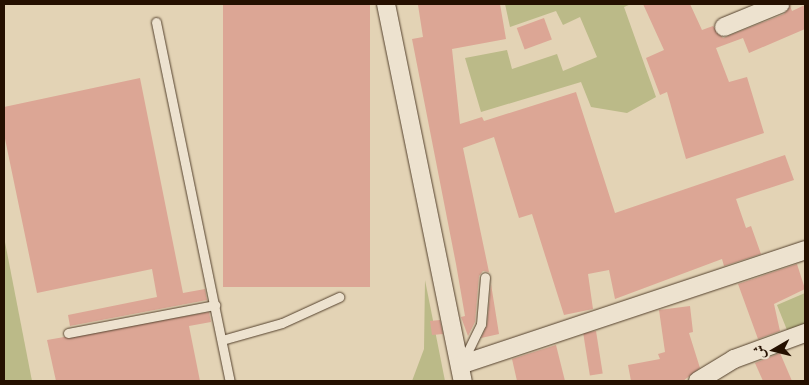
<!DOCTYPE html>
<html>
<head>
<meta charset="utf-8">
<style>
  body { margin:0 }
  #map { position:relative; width:809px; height:385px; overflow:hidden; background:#e3d3b5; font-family:"Gentium Book Plus",Amiri,serif }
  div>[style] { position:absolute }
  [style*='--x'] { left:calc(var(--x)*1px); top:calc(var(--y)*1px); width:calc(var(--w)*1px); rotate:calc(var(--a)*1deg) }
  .green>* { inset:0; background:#bbba88 }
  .building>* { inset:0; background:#dca695; transform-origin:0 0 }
  .roads { filter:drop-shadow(0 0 1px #54412d) drop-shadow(0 0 1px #54412d) }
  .lane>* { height:9px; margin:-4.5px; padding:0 4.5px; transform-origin:4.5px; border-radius:4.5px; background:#ede2cf }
  .street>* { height:18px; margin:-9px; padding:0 9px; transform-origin:9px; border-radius:9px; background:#ede2cf }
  span { translate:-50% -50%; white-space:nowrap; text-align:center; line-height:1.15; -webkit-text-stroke:5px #ede2cf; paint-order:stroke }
  .frame { position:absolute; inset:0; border:5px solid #251000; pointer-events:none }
  .north { position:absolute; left:749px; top:325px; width:50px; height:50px; -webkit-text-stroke:4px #ede2cf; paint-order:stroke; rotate:262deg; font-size:14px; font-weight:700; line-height:20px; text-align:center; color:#251000 }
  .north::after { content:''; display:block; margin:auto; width:18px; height:22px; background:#251000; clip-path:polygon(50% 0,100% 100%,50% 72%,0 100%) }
</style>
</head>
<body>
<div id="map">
  <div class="green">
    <i style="clip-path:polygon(505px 4px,631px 4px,624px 7px,656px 97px,627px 113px,591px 107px,581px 82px,481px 112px,465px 58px,507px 50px,512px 69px,557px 54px,563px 71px,597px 57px,580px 17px,563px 25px,556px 11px,510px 27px)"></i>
    <i style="clip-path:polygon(4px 237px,32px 381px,4px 381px)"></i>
    <i style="clip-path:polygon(425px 280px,445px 381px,412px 381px,424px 349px)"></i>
    <i style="clip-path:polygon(805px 293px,805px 324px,787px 330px,777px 305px)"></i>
  </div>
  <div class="building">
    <i style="left:223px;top:4px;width:147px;height:283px"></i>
    <i style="clip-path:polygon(500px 4px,506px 39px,452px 49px,460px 124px,482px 117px,484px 121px,576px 92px,615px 213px,785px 155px,794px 180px,736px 199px,746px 228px,751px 226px,761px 254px,724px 266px,722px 259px,615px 299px,609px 270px,588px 274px,593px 309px,564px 315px,532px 214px,519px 218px,494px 137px,463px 148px,489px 272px,483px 271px,479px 276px,475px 322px,468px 336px,461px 317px,465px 316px,456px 264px,412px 39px,423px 37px,418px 5px)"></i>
    <i style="clip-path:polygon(643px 4px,690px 4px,702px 30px,713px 26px,723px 38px,784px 14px,790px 6px,792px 11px,805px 5px,805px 29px,749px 53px,743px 38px,716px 48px,729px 82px,747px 77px,764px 133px,686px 159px,667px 92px,660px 95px,646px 58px,664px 50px)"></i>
    <i style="left:544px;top:18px;width:23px;height:29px;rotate:70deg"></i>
    <i style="clip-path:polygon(140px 78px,183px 293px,205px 289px,207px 300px,70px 326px,68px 315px,157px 297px,152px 269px,37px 293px,4px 134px,4px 107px)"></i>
    <i style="clip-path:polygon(797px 264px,805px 289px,774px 304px,780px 331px,758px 339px,738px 284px)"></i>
    <i style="clip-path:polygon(491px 284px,499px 334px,481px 338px,487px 325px)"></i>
    <i style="clip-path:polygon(690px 306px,693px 332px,689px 333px,700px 368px,683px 381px,631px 381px,628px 365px,660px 359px,658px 354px,665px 352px,659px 310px)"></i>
    <i style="clip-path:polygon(209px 312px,211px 322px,189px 326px,200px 381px,56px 381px,47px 340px)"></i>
    <i style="clip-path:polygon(440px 320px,443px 334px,432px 335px,430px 321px)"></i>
    <i style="left:596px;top:331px;width:43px;height:13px;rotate:81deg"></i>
    <i style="clip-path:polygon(556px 345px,565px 381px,517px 381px,512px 359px)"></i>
    <i style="clip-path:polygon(780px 353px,792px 381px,763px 381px,755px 363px)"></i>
  </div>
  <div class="roads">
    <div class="lane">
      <i style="--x:156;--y:22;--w:367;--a:78.4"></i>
      <i style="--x:68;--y:333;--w:150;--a:-10.8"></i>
      <i style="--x:222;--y:340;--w:62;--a:-15.8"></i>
      <i style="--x:282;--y:323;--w:63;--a:-24.5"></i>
      <i style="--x:462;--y:363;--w:43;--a:-64"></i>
      <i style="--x:481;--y:324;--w:47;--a:-85.1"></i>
    </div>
    <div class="street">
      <i style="--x:386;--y:4;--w:385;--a:78.5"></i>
      <i style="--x:724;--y:27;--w:61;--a:-22.3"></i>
      <i style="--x:460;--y:365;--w:364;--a:-18.4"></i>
      <i style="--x:698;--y:381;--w:42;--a:-31.4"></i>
      <i style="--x:734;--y:359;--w:76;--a:-20.1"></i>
    </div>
  </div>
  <div class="frame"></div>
  <div class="north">ش</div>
</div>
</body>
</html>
